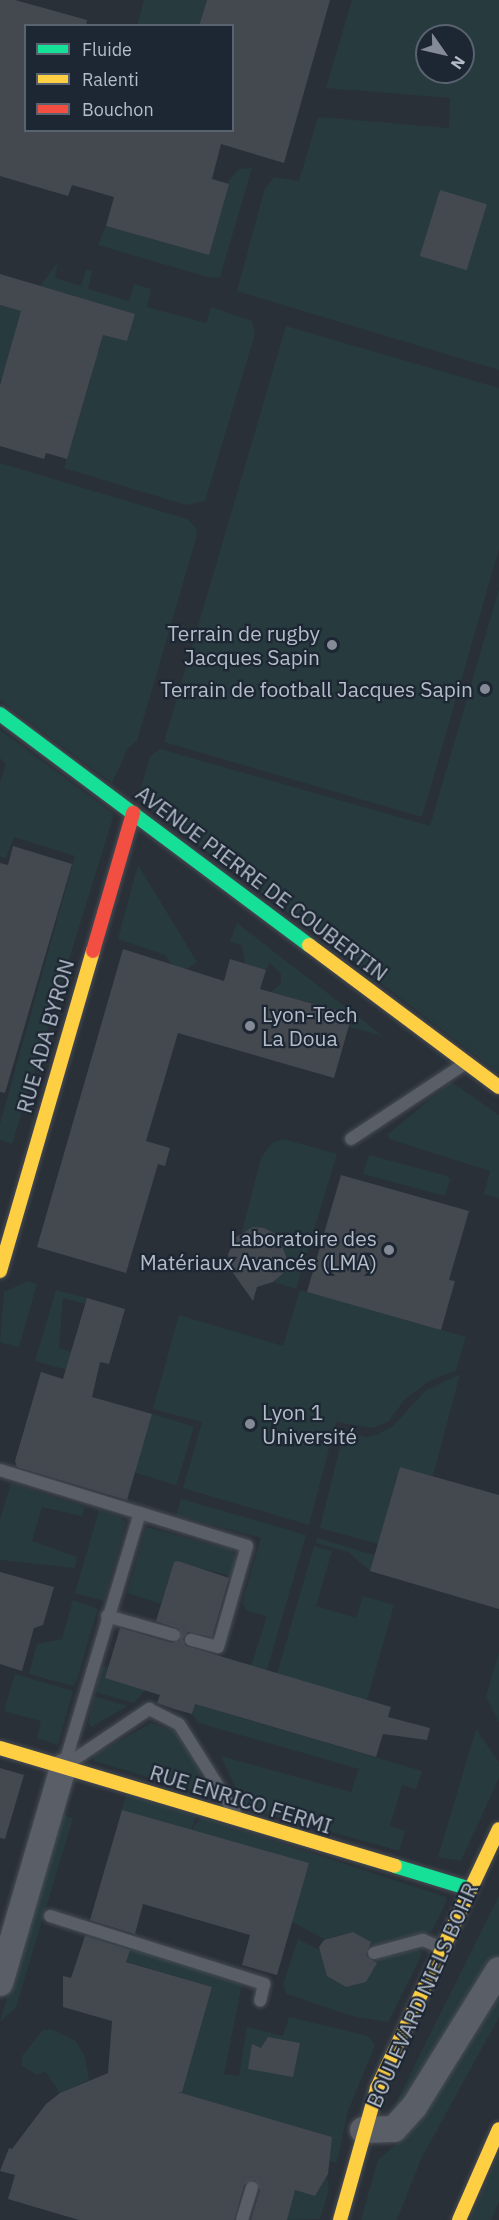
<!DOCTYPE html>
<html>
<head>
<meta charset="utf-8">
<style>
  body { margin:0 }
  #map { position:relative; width:499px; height:2220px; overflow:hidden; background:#2a3038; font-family:"IBM Plex Sans",sans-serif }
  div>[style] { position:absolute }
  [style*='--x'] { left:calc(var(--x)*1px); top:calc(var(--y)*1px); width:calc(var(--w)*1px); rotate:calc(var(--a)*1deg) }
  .green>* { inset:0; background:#273a3e; transform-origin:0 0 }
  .building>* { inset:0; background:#444950; transform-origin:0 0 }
  .roads { filter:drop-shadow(0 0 2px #484c53) drop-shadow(0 0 2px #484c53) }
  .lane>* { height:12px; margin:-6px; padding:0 6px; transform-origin:6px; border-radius:6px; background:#5a5e66 }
  .street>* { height:26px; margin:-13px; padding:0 13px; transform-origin:13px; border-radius:13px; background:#5a5e66 }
  .fast>* { height:14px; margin:-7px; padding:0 7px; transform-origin:7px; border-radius:7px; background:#16e098 }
  .slow>* { height:14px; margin:-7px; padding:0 7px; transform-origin:7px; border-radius:7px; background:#ffcf43 }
  .jam>* { height:14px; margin:-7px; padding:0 7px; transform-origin:7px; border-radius:7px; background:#f24e42 }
  .dots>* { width:16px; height:16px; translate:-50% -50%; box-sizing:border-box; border:3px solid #1d2633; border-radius:50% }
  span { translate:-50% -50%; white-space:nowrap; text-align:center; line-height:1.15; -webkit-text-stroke:4.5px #1d2633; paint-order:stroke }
  .poi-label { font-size:21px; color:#b4bcc9 }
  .right { translate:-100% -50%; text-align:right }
  .left { translate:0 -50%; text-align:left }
  .street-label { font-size:21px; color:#b4bcc9 }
  .legend { position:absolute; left:24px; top:24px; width:210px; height:108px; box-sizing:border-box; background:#1d2633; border:2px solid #59626f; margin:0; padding:8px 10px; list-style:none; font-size:18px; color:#b4bcc9 }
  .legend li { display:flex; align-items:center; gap:12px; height:30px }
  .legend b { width:30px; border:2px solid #59626f }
  .north { position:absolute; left:415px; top:24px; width:60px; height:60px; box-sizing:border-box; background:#1d2633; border:2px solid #59626f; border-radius:50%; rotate:124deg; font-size:16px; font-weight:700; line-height:24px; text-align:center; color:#b4bcc9 }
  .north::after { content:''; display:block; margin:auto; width:21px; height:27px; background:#848b96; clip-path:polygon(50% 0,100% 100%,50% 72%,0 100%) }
</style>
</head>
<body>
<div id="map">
  <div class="green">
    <i style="clip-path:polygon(144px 0,207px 0,199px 25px,137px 26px)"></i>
    <i style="clip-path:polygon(evenodd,352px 0,499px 0,499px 370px,237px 291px,265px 188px,274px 177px,299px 181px,318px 117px,449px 128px,450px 98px,326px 88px,352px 0,427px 36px,463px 36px,463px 72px,427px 72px,427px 36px)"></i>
    <i style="clip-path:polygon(252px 168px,220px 277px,211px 278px,98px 245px,106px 226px,209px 255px,229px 180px,239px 169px)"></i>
    <i style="clip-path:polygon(58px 262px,55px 278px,81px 286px,86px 270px,92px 271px,88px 289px,129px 301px,134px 284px,151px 289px,147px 307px,206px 323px,211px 307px,252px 321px,255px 334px,205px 501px,186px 505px,64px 468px,91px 379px,73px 373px,99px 351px,103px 335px,127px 341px,135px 314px,40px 286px)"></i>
    <i style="clip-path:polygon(0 305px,21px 311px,2px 380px,0 379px)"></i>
    <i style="clip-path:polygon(286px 326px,499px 388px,499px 549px,422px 817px,164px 742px)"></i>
    <i style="clip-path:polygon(0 463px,187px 519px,196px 528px,197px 535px,137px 741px,128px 748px,112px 783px,0 700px)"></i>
    <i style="clip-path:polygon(499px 589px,499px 1073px,142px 802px,140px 792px,150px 756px,160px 749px,430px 826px)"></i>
    <i style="clip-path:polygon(0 730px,114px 814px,12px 1144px,0 1140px,0 1124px,75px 856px,14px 837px,6px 858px,0 857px,0 782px,6px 764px,0 758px)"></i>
    <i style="clip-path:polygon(138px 865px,197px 962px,179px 974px,165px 955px,118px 939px)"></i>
    <i style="clip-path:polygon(237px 923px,383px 1036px,349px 1027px,352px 1015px,271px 992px,281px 984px,281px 974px,270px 963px,266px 970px,245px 964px,242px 945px,230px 942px)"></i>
    <i style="clip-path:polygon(451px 1082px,499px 1115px,499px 1198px,484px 1194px,490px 1171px,389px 1139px,388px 1134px)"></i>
    <i style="clip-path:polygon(283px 1139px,337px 1154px,296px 1289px,273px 1282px,283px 1271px,287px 1257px,278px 1235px,264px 1228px,242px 1232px,261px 1158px,272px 1143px)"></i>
    <i style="clip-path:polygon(369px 1155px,447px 1176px,450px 1180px,445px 1196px,363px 1174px)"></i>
    <i style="clip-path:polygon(27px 1281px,37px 1284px,19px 1347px,0 1342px,4px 1292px)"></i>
    <i style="clip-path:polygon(56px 1290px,87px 1298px,86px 1304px,63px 1298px,59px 1348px,101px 1362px,96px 1378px,35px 1361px)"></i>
    <i style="clip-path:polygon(300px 1290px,466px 1337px,456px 1370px,428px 1382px,405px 1399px,389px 1421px,373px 1428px,336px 1422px,309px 1525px,183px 1488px,202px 1422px,153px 1409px,179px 1315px,283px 1346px)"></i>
    <i style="clip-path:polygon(460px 1374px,433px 1476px,400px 1467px,378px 1544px,320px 1528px,344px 1432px,366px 1437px,377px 1435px,394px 1425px,425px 1391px)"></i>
    <i style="left:152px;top:1414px;width:44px;height:61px;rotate:17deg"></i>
    <i style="clip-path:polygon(11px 1483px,85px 1507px,82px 1516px,42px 1507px,32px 1541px,77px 1557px,75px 1568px,0 1560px,0 1519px)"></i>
    <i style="clip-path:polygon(181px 1499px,306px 1535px,267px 1670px,251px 1666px,267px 1616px,247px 1611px,242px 1603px,261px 1538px,176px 1515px)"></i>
    <i style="clip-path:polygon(99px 1510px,120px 1517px,126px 1523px,104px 1601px,75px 1593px)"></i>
    <i style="clip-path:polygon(146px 1527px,232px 1550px,237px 1560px,231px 1585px,227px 1575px,174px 1562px,161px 1604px,127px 1593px)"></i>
    <i style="clip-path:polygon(317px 1538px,374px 1555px,370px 1571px,348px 1552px,316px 1543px)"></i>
    <i style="clip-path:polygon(314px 1546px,332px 1551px,316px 1606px,356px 1618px,363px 1596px,394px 1605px,367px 1700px,277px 1674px)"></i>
    <i style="clip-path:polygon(73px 1600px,98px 1609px,77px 1680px,73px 1686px,29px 1674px,37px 1644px,62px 1639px)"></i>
    <i style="clip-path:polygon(499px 1652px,499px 1722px,486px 1697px)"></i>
    <i style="clip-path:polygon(102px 1666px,108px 1667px,105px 1678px,145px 1690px,134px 1703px,95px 1692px)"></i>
    <i style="clip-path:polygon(15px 1674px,73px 1691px,58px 1745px,37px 1738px,41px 1721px,4px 1711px)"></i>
    <i style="clip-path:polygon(94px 1696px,128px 1706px,91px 1727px,88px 1723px)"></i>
    <i style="clip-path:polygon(195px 1704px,422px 1771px,416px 1789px,402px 1785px,390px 1826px,405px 1831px,399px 1851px,245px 1808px,221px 1756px,351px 1792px,359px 1769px,199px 1723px,192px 1714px)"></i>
    <i style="clip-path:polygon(151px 1723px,180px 1733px,211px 1796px,94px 1761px,94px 1755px)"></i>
    <i style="clip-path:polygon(476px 1729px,499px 1762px,499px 1778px,461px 1861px,438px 1857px)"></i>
    <i style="left:126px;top:1795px;width:73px;height:16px;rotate:17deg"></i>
    <i style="clip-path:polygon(59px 1814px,73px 1818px,16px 2007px,0 2022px)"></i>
    <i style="clip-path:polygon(201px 1817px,446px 1897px,446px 1902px,432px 1931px,372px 1946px,353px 1932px,333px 1937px,330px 1942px,292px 1922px,192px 1830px)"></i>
    <i style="clip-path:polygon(499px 1896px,499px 1957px,403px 2109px,389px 2117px)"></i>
    <i style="clip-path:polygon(87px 1934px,242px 1984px,224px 2074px,239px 2076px,247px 2027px,283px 2036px,289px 2017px,368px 2036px,375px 2045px,348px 2111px,337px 2163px,326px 2160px,332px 2137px,181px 2093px,212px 1987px,81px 1948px)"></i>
    <i style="clip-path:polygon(298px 1939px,324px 1952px,327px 1976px,346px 1987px,366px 1982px,376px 1959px,418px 1949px,422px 1954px,388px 2022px,352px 2016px,287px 1994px,283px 1985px)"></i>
    <i style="clip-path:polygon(499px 1997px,499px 2017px,421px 2159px,397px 2220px,361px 2220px,378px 2160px,406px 2136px)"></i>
    <i style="clip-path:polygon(51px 2029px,76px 2041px,85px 2057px,89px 2080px,60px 2093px,45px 2071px,37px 2075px,21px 2065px,22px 2056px,43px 2030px)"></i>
    <i style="clip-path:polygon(499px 2153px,499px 2202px,491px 2220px,470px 2220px)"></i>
    <i style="clip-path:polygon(327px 2176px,329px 2189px,320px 2219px,287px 2220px,282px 2186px,315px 2196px)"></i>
  </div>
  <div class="building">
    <i style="clip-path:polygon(0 0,15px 0,87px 20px,86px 26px,26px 26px,26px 130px,232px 130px,232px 26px,199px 26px,207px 0,330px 0,284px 163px,221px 144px,212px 179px,229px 184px,209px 255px,106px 226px,114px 197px,72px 185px,68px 196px,0 176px)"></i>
    <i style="left:440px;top:190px;width:49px;height:69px;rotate:17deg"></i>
    <i style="clip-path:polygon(0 274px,135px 314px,127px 341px,103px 335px,67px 459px,46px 453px,44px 459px,0 446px,0 385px,21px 311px,0 305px)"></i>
    <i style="clip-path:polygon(13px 846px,72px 864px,5px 1093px,0 1092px,0 863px,8px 865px)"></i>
    <i style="clip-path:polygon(123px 949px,224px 981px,230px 959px,266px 970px,260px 989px,352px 1015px,334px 1078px,178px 1033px,146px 1141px,170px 1148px,165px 1166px,158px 1164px,126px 1273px,37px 1247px)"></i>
    <i style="clip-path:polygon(341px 1175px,469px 1211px,449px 1280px,455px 1281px,441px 1330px,307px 1292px)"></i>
    <i style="clip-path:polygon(253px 1227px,264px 1228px,278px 1235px,290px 1267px,273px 1282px,257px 1287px,253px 1301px,231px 1270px,228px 1254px,236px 1237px)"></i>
    <i style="clip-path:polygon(87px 1298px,125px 1309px,109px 1364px,100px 1362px,92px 1397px,152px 1414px,127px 1500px,17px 1467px,15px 1461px,41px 1372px,63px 1379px)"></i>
    <i style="clip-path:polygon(400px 1467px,499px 1495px,499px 1609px,370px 1571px)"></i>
    <i style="clip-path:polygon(178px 1561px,229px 1578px,212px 1637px,188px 1632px,183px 1639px,186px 1646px,391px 1707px,388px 1717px,430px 1728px,427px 1740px,383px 1734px,376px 1757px,195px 1704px,192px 1714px,174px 1709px,157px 1703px,160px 1695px,105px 1678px,120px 1628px,172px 1643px,180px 1640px,179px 1629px,156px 1621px,174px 1562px)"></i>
    <i style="clip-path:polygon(0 1572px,54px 1587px,43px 1625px,34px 1628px,22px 1671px,0 1664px)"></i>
    <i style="clip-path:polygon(0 1768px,24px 1775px,5px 1839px,0 1838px)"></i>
    <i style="clip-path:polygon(122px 1810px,309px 1863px,277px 1975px,242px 1965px,250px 1935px,143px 1904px,135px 1934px,90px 1920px)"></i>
    <i style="clip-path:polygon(353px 1932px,371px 1942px,366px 1956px,377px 1963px,366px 1982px,346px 1987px,327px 1976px,319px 1947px,324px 1940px)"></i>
    <i style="clip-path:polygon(85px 1936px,130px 1950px,126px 1962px,212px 1987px,182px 2092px,178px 2092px,332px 2137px,328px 2174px,315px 2196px,295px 2190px,287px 2220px,251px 2220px,260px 2190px,254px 2180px,244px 2185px,234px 2220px,79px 2220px,8px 2199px,15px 2175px,0 2171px,9px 2148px,12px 2149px,46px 2104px,60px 2093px,108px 2073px,112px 2021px,63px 2007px,63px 1976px,71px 1978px)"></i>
    <i style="clip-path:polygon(268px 2037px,300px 2043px,293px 2077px,248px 2069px,252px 2044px,261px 2048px)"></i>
  </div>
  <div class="roads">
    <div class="lane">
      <i style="--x:351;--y:1139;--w:138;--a:-33.5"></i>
      <i style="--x:0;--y:1470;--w:146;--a:17.1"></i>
      <i style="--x:107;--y:1616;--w:70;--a:15.8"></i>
      <i style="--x:69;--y:1763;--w:97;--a:-34"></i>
      <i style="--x:149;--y:1709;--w:34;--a:27"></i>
      <i style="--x:179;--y:1724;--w:105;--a:57.8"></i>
      <i style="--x:64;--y:1766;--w:264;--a:-73.3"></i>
      <i style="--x:140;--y:1513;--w:112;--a:17.1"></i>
      <i style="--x:247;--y:1546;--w:105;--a:106"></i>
      <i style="--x:218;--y:1647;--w:28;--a:-165"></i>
      <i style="--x:50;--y:1916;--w:225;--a:17.6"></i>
      <i style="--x:264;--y:1984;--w:17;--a:103"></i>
      <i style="--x:374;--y:1953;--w:51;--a:-14.9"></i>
      <i style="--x:423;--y:1940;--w:21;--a:23"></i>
      <i style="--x:242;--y:2220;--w:34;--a:-73"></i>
    </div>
    <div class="street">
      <i style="--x:0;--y:1983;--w:225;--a:-73.7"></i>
      <i style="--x:363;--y:2130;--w:31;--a:-2"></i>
      <i style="--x:394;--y:2129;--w:30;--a:-48"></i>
      <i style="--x:414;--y:2107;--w:161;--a:-58.2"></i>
    </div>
    <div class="fast">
      <i style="--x:0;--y:714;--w:386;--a:36.8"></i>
      <i style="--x:395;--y:1866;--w:78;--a:17"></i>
    </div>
    <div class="slow">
      <i style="--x:309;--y:945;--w:237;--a:36.8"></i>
      <i style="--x:0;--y:1271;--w:333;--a:-73.8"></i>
      <i style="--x:0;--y:1748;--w:412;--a:16.6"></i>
      <i style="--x:340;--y:2220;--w:137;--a:-74.3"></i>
      <i style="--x:377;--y:2088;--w:286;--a:-64.8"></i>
      <i style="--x:459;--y:2220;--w:99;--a:-66.3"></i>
    </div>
    <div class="jam">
      <i style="--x:93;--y:951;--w:144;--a:-73.8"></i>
    </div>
  </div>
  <div class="dots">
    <i style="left:332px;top:645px;background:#848b96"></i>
    <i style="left:485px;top:689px;background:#848b96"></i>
    <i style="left:250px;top:1026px;background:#848b96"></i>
    <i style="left:389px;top:1250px;background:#848b96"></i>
    <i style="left:250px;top:1424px;background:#848b96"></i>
  </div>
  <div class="poi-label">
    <span class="right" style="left:320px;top:645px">Terrain de rugby<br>Jacques Sapin</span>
    <span class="right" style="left:473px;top:689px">Terrain de football Jacques Sapin</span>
    <span class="left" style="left:262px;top:1026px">Lyon-Tech<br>La Doua</span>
    <span class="right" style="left:377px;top:1250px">Laboratoire des<br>Matériaux Avancés (LMA)</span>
    <span class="left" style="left:262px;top:1424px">Lyon 1<br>Université</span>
  </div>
  <div class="street-label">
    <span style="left:262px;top:883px;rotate:37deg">AVENUE PIERRE DE COUBERTIN</span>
    <span style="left:45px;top:1036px;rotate:-74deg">RUE ADA BYRON</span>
    <span style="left:241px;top:1799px;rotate:17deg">RUE ENRICO FERMI</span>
    <span style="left:422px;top:1995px;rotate:-66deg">BOULEVARD NIELS BOHR</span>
  </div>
  <ul class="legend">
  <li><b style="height:8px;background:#16e098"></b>Fluide</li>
  <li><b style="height:8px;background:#ffcf43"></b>Ralenti</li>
  <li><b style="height:8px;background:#f24e42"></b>Bouchon</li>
  </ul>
  <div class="north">N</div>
</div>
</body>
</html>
